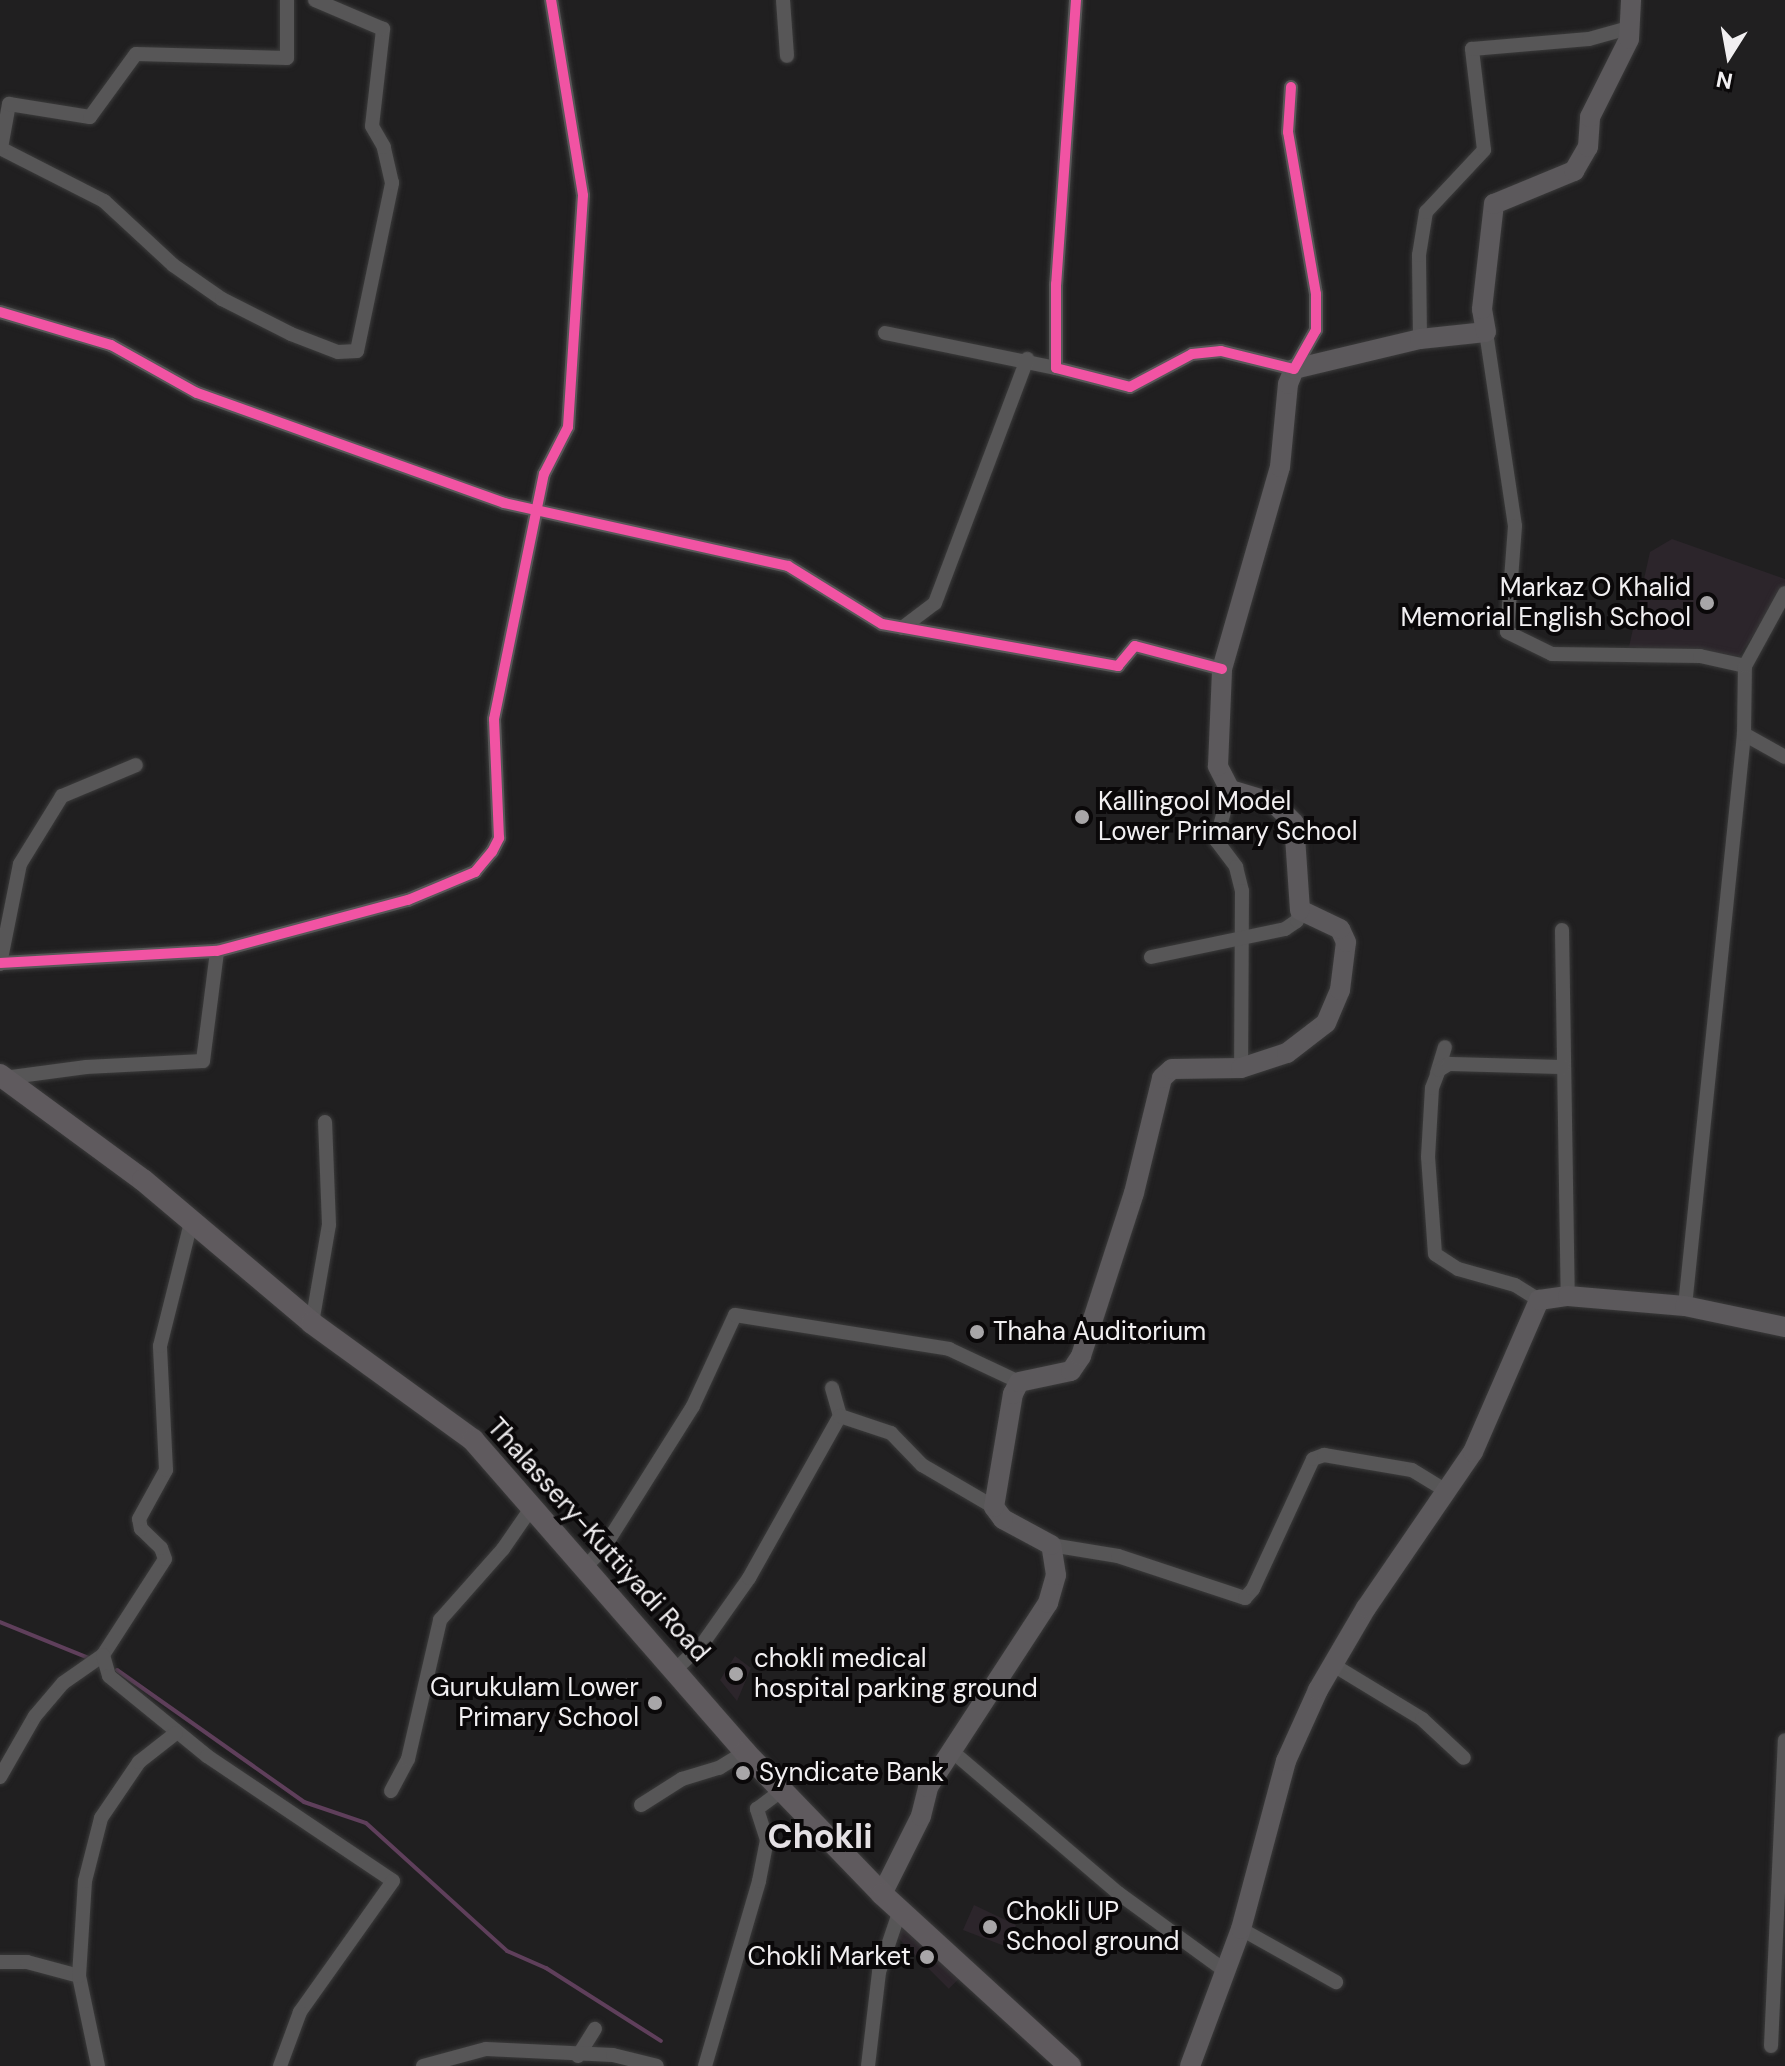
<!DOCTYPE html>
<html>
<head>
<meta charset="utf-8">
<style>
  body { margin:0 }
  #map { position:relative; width:1785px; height:2066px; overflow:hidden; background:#201f20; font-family:"DM Sans",sans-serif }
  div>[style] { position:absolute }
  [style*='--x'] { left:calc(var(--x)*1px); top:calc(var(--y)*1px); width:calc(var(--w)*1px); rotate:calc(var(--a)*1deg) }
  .built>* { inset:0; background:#2c252b; transform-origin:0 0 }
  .stream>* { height:4px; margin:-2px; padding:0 2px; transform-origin:2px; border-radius:2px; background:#5f3f5b }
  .roads { filter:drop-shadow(0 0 2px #3b3b3b) drop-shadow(0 0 2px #3b3b3b) }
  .street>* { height:14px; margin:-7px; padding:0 7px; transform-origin:7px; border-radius:7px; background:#575657 }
  .secondary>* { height:20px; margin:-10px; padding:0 10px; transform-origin:10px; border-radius:10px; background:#5c595c }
  .primary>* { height:22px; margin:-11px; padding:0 11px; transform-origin:11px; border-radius:11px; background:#5f5a5e }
  .cycleway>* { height:10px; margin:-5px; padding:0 5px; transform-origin:5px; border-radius:5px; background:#f153a3 }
  .dots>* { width:22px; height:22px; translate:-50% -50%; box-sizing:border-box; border:4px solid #0a0809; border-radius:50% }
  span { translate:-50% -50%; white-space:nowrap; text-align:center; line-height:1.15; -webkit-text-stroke:8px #0a0809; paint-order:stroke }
  .poi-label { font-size:26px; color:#f1eff1 }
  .right { translate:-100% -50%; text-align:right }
  .left { translate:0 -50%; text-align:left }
  .street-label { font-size:26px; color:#f1eff1 }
  .district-label { font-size:34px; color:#e4e0e4; font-weight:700 }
  .north { position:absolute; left:1689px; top:16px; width:80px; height:80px; -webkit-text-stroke:6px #0a0809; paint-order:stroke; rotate:191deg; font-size:22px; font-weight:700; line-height:32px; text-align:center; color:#f1eff1 }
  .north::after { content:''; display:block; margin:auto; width:28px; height:36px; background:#f1eff1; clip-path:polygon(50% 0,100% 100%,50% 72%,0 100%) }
</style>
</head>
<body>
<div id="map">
  <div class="built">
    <i style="clip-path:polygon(1672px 539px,1785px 579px,1785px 589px,1739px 656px,1629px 647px,1650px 552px)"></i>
    <i style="clip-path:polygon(735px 1656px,751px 1668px,737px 1701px,720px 1680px)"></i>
    <i style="clip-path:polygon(974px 1905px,1016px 1925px,1007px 1947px,963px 1930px)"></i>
    <i style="left:905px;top:1925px;width:76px;height:14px;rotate:45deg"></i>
  </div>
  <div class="stream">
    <i style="--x:0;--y:1622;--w:98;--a:22.1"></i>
    <i style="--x:117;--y:1670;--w:229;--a:35.2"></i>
    <i style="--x:304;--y:1802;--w:65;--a:18.7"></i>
    <i style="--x:366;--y:1823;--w:190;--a:42.2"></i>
    <i style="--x:507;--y:1951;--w:43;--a:23.6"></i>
    <i style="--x:546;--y:1968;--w:136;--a:32.4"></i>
  </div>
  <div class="roads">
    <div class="street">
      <i style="--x:783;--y:0;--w:56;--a:85.9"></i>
      <i style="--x:1076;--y:0;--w:285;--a:94"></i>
      <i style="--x:1056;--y:284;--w:84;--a:90"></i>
      <i style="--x:1056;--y:368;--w:76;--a:14.4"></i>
      <i style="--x:1130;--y:387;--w:70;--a:-28"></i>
      <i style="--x:1192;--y:354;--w:29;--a:-6"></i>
      <i style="--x:1221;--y:351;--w:75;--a:13.9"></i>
      <i style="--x:1294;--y:369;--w:45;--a:-60.6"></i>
      <i style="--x:1316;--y:330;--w:36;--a:-90"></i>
      <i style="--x:1316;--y:294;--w:164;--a:-99.8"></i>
      <i style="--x:1288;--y:132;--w:45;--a:-86.2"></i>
      <i style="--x:0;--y:148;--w:117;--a:27"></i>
      <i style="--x:104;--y:201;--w:94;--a:42.8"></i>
      <i style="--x:173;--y:265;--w:60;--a:34.8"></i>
      <i style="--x:222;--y:299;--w:77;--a:26.9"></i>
      <i style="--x:291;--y:334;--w:50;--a:21"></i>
      <i style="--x:338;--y:352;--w:19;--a:-3"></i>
      <i style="--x:357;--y:351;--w:172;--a:-78.2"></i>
      <i style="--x:392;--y:183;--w:37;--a:-103"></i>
      <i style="--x:384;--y:147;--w:24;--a:-120"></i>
      <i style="--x:372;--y:126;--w:98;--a:-83.5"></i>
      <i style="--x:383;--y:29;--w:74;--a:-156.9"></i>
      <i style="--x:1;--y:148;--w:45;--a:-79.7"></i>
      <i style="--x:9;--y:104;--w:82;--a:9.1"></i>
      <i style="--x:90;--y:117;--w:78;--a:-53.9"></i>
      <i style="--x:136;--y:54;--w:151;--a:1.5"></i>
      <i style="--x:287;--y:58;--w:58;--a:-90"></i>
      <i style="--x:0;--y:312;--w:116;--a:16.6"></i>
      <i style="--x:111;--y:345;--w:98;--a:29.2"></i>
      <i style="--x:197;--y:393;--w:326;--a:19.7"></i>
      <i style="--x:504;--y:503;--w:291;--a:12.5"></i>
      <i style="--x:788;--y:566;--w:110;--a:31.7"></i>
      <i style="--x:882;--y:624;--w:240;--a:10.1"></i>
      <i style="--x:1118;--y:666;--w:26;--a:-50"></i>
      <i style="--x:1135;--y:646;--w:90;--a:14.8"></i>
      <i style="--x:1486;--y:332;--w:196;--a:81.5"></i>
      <i style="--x:1515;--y:526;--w:106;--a:94.3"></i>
      <i style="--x:1507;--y:632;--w:50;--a:26.1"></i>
      <i style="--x:1552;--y:654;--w:148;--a:0.8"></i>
      <i style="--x:1700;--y:656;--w:46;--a:12.5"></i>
      <i style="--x:885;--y:333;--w:175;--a:11.6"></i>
      <i style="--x:1420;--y:339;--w:84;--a:-90.7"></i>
      <i style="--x:1419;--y:255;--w:44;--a:-80.8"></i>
      <i style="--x:1426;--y:212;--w:85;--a:-46.9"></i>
      <i style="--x:1484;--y:150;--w:102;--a:-96.8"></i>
      <i style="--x:1472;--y:49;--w:117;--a:-4.9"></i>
      <i style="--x:1589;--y:39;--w:41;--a:-15.4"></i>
      <i style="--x:902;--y:628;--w:41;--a:-37.1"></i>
      <i style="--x:935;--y:603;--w:261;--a:-69.3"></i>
      <i style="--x:1744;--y:734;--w:47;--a:29.3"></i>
      <i style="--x:1230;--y:790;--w:52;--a:105.6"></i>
      <i style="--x:1216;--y:840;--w:34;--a:53"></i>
      <i style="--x:1236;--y:867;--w:25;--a:76"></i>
      <i style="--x:1242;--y:891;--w:177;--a:90.3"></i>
      <i style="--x:1562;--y:930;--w:366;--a:89.1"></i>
      <i style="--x:1151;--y:957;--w:137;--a:-11.8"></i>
      <i style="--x:1285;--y:929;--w:14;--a:-34"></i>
      <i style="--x:1297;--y:921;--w:11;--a:-75"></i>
      <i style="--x:0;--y:963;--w:217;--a:-3.2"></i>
      <i style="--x:217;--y:951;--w:198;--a:-15"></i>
      <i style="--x:408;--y:900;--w:73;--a:-22.7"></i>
      <i style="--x:475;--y:872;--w:26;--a:-50"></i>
      <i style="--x:492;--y:852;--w:16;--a:-63"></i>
      <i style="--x:499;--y:838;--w:119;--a:-92.4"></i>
      <i style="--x:494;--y:719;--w:250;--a:-78.5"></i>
      <i style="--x:544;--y:474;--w:53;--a:-62.9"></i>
      <i style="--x:568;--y:427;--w:232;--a:-86.3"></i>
      <i style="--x:583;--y:195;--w:198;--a:-99.3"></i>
      <i style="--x:0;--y:964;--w:102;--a:-78.7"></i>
      <i style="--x:20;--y:864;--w:80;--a:-58.3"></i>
      <i style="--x:62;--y:796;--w:80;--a:-22.7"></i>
      <i style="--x:1437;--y:1073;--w:27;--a:-73"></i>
      <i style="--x:4;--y:1078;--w:83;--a:-7.6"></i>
      <i style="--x:86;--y:1067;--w:117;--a:-2.9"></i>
      <i style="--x:203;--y:1061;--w:111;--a:-82.7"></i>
      <i style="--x:1539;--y:1300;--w:28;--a:-148"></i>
      <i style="--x:1515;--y:1285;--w:59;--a:-164.3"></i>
      <i style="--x:1458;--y:1269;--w:27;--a:-147"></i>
      <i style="--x:1435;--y:1254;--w:97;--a:-94.1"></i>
      <i style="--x:1428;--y:1157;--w:69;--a:-86.7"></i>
      <i style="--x:1432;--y:1088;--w:19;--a:-69"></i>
      <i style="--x:1439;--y:1070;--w:12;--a:-31"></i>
      <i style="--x:1449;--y:1064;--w:114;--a:1.5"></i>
      <i style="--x:1685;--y:1306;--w:575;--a:-84.11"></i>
      <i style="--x:1744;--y:734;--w:68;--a:-89.2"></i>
      <i style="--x:1745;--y:666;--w:83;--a:-61.3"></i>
      <i style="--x:312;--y:1323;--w:99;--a:-80.2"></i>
      <i style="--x:329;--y:1225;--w:103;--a:-92.2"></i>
      <i style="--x:832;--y:1388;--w:29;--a:74"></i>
      <i style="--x:1051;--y:1545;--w:68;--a:9.3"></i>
      <i style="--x:1118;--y:1556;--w:134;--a:18.3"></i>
      <i style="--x:1245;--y:1598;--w:12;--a:-48"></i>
      <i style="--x:1253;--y:1589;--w:143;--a:-65.2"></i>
      <i style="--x:1313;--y:1459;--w:12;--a:-20"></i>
      <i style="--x:1324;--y:1455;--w:89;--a:9.7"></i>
      <i style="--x:1412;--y:1470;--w:42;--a:31.4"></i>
      <i style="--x:586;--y:1566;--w:24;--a:-45"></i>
      <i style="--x:603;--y:1549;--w:169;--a:-57.8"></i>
      <i style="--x:693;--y:1406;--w:100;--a:-65.2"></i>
      <i style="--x:735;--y:1315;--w:217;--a:9"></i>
      <i style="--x:949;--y:1349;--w:77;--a:25.2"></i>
      <i style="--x:103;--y:1655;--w:114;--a:-57.1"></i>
      <i style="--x:165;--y:1559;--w:12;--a:-110"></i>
      <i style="--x:161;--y:1548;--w:28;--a:-136"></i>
      <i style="--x:141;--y:1529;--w:10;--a:-101"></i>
      <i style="--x:139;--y:1519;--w:56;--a:-61.1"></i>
      <i style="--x:166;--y:1470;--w:124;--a:-92.8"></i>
      <i style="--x:160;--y:1346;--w:131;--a:-75.9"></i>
      <i style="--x:1335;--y:1666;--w:102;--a:31.3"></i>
      <i style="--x:1422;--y:1719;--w:57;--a:42.9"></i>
      <i style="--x:677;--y:1668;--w:33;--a:-43"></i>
      <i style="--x:701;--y:1646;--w:83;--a:-54.8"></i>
      <i style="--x:749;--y:1578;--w:186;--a:-60.7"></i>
      <i style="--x:840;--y:1416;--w:54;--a:18.4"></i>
      <i style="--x:891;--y:1433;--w:45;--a:45.9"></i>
      <i style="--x:922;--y:1465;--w:83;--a:30.3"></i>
      <i style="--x:953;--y:1752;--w:217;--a:40.5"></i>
      <i style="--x:1118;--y:1893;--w:131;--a:36"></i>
      <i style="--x:0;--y:1777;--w:70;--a:-60.2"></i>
      <i style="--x:35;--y:1716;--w:43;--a:-49.7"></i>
      <i style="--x:63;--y:1683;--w:49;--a:-35"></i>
      <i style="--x:103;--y:1655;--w:22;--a:74"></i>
      <i style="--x:109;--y:1676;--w:127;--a:39.2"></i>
      <i style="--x:207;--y:1756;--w:224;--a:33.9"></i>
      <i style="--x:393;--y:1881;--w:161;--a:125.4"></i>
      <i style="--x:300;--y:2012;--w:58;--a:110.3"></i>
      <i style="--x:391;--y:1791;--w:36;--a:-62"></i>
      <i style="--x:408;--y:1759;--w:143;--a:-77"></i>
      <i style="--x:440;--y:1620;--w:95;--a:-48.4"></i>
      <i style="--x:503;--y:1549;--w:51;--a:-55.4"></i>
      <i style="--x:641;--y:1805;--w:49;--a:-32.4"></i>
      <i style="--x:682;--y:1779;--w:39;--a:-17"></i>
      <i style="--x:719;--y:1768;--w:31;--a:-32"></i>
      <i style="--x:1241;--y:1929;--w:109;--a:29.2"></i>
      <i style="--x:0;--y:1962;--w:27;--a:0"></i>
      <i style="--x:27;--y:1962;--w:54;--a:15.1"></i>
      <i style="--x:79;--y:1976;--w:92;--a:78.1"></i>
      <i style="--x:79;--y:1976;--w:95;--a:-86.4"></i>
      <i style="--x:85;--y:1881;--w:65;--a:-75.7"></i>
      <i style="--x:101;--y:1818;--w:68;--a:-55.8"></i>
      <i style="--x:139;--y:1762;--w:47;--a:-38.1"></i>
      <i style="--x:1771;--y:2046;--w:306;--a:-87.4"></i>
      <i style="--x:578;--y:2056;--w:32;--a:-58"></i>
      <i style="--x:423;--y:2066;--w:65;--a:-15.1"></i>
      <i style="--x:486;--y:2049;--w:127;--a:2.7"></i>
      <i style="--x:613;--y:2055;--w:45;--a:14"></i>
      <i style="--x:705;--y:2066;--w:193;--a:-73.7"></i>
      <i style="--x:759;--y:1881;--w:42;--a:-79"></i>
      <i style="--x:767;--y:1840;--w:33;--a:-108"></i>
      <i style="--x:757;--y:1809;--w:31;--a:-37"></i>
      <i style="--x:868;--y:2066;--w:95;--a:-83.3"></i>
      <i style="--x:879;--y:1972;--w:65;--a:-71.3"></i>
    </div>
    <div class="secondary">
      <i style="--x:882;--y:1894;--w:87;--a:-63.4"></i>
      <i style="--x:921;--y:1816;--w:30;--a:-76"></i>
      <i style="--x:928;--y:1787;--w:220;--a:-56.9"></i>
      <i style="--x:1048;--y:1603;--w:29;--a:-74"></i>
      <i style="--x:1056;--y:1575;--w:30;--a:-99"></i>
      <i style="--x:1051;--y:1545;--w:55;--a:-151.6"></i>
      <i style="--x:1003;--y:1519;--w:15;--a:-127"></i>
      <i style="--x:994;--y:1507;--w:115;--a:-80.5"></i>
      <i style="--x:1013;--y:1394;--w:13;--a:-63"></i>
      <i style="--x:1019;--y:1382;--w:53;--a:-11.9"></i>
      <i style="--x:1071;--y:1371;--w:18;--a:-56"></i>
      <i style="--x:1081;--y:1356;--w:171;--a:-72"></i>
      <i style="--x:1134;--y:1193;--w:118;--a:-76.3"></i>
      <i style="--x:1162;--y:1078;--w:13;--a:-42"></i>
      <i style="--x:1172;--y:1069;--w:69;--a:-0.8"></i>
      <i style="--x:1241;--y:1068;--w:48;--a:-18.1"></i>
      <i style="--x:1287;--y:1053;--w:49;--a:-37.6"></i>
      <i style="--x:1326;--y:1023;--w:36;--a:-67"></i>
      <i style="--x:1340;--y:990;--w:48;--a:-82.9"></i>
      <i style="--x:1346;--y:942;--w:14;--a:-115"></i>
      <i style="--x:1340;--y:929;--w:44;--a:-154.6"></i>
      <i style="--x:1300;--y:910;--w:87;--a:-93.9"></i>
      <i style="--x:1294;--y:823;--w:28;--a:-135"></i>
      <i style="--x:1274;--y:803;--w:46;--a:-163.5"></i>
      <i style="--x:1230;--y:790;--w:27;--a:-117"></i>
      <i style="--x:1218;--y:766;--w:97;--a:-87.6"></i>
      <i style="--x:1222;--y:669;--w:210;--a:-74"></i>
      <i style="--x:1280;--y:467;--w:83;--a:-84.5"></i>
      <i style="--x:1288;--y:384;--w:16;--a:-68"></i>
      <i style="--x:1294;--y:369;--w:130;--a:-13.4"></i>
      <i style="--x:1420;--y:339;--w:66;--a:-6.1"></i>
      <i style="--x:1486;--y:332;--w:23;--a:-100"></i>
      <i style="--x:1482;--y:309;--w:106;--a:-83.5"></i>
      <i style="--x:1494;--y:204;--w:87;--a:-22.4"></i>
      <i style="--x:1574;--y:171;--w:28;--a:-60"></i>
      <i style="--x:1588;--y:147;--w:30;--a:-86"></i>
      <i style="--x:1590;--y:117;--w:87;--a:-63.4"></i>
      <i style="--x:1629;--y:39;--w:39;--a:-87"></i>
      <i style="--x:1190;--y:2066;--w:146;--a:-69.6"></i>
      <i style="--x:1241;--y:1929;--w:174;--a:-75"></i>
      <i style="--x:1286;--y:1761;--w:78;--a:-65.7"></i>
      <i style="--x:1318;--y:1690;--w:95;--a:-59.7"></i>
      <i style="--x:1366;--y:1608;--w:189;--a:-55.6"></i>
      <i style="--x:1473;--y:1452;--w:166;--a:-66.5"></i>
      <i style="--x:1539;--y:1300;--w:29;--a:-8"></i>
      <i style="--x:1568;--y:1296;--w:117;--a:4.9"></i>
      <i style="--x:1685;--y:1306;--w:102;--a:11.9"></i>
    </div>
    <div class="primary">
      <i style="--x:0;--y:1075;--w:177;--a:36.3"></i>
      <i style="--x:143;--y:1180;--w:221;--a:40.2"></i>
      <i style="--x:312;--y:1323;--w:199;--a:36"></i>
      <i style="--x:473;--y:1440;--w:414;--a:48.9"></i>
      <i style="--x:745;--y:1752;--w:197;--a:46"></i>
      <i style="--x:882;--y:1894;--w:255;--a:42.5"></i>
    </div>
  </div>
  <div class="cycleway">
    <i style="--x:1076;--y:0;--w:285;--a:94"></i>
    <i style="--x:1056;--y:284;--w:84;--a:90"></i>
    <i style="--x:1056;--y:368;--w:76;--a:14.4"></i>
    <i style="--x:1130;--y:387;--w:70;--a:-28"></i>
    <i style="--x:1192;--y:354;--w:29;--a:-6"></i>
    <i style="--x:1221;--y:351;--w:75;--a:13.9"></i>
    <i style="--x:1294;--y:369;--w:45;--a:-60.6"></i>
    <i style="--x:1316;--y:330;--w:36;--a:-90"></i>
    <i style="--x:1316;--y:294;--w:164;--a:-99.8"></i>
    <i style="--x:1288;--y:132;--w:45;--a:-86.2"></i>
    <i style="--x:0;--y:312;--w:116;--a:16.6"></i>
    <i style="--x:111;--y:345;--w:98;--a:29.2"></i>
    <i style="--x:197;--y:393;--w:326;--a:19.7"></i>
    <i style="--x:504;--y:503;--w:291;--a:12.5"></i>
    <i style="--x:788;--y:566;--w:110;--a:31.7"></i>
    <i style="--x:882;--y:624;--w:240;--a:10.1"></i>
    <i style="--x:1118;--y:666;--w:26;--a:-50"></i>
    <i style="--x:1135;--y:646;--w:90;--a:14.8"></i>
    <i style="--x:0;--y:963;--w:217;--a:-3.2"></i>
    <i style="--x:217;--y:951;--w:198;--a:-15"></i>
    <i style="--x:408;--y:900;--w:73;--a:-22.7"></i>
    <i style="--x:475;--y:872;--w:26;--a:-50"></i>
    <i style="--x:492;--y:852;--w:16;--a:-63"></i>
    <i style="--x:499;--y:838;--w:119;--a:-92.4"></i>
    <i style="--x:494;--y:719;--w:250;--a:-78.5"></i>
    <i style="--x:544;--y:474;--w:53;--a:-62.9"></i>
    <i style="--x:568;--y:427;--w:232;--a:-86.3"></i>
    <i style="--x:583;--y:195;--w:198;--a:-99.3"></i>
  </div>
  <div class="dots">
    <i style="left:1707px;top:603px;background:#a8a6a8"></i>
    <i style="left:1082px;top:817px;background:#a8a6a8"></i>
    <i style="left:977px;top:1332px;background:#a8a6a8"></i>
    <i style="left:736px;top:1674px;background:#a8a6a8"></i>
    <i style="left:655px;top:1703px;background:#a8a6a8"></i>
    <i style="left:743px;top:1773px;background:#a8a6a8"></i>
    <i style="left:990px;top:1927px;background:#a8a6a8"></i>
    <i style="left:927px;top:1957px;background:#a8a6a8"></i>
  </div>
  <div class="poi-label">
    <span class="right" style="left:1691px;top:603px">Markaz O Khalid<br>Memorial English School</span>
    <span class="left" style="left:1098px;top:817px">Kallingool Model<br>Lower Primary School</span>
    <span class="left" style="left:993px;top:1332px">Thaha Auditorium</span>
    <span class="left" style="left:754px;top:1674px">chokli medical<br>hospital parking ground</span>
    <span class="right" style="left:639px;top:1703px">Gurukulam Lower<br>Primary School</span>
    <span class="left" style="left:759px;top:1773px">Syndicate Bank</span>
    <span class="left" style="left:1006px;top:1927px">Chokli UP<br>School ground</span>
    <span class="right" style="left:911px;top:1957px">Chokli Market</span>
  </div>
  <div class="street-label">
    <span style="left:598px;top:1540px;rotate:48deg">Thalassery-Kuttiyadi Road</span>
  </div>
  <div class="district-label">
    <span style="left:820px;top:1837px">Chokli</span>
  </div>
  <div class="north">N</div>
</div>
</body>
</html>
